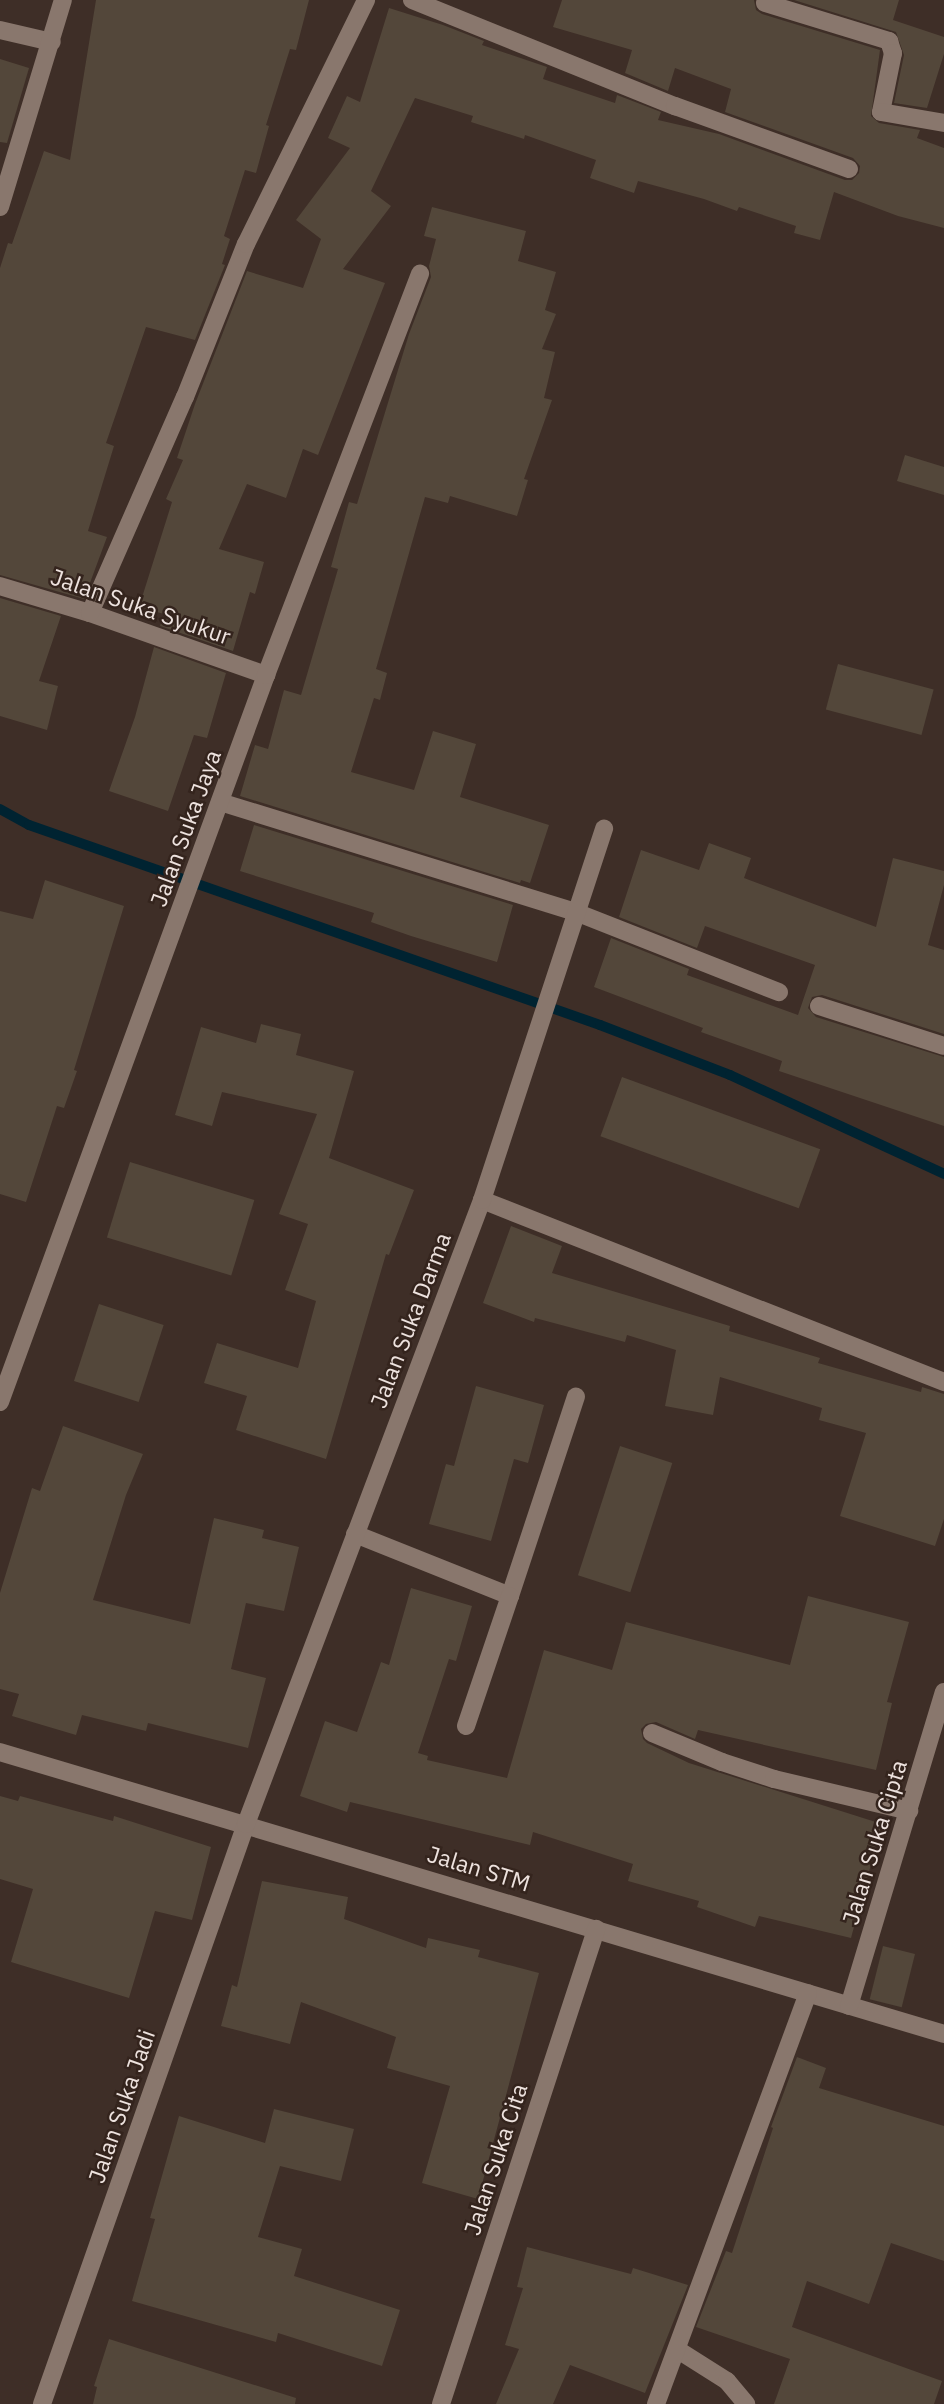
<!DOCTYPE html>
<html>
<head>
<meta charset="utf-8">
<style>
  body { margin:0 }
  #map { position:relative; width:944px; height:2404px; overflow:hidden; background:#3e2e27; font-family:"IBM Plex Sans",sans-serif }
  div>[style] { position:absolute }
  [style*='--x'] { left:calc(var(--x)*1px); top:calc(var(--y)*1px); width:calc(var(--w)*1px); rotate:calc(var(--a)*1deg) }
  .stream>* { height:10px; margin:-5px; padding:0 5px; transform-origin:5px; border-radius:5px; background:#002331 }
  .building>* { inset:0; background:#53473a; transform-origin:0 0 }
  .minor>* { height:18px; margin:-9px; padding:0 9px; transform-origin:9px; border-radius:9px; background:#89776d }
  span { translate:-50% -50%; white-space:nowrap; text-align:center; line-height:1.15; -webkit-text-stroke:5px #34241d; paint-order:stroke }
  .street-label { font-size:23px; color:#ede2de }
</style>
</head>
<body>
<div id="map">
  <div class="stream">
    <i style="--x:0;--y:809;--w:33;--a:29"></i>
    <i style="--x:29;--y:825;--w:605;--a:19.3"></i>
    <i style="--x:600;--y:1025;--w:139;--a:21"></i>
    <i style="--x:730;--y:1075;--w:236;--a:24.8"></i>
  </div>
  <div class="building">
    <i style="clip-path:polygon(96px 0,309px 0,296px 50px,290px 49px,266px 125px,269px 126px,256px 173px,245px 170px,224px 236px,230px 239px,222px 264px,225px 265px,195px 340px,146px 327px,106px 443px,114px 446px,88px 531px,107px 537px,84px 599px,0 575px,0 268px,8px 243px,12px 244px,44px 151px,70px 160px)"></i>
    <i style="clip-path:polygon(562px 0,754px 0,756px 10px,762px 14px,880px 50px,871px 116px,879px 123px,920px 130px,917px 138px,944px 148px,944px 228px,898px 216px,834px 192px,820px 240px,794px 233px,796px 226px,739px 207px,737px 211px,704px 199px,638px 181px,634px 193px,590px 178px,596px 160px,525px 135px,524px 139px,471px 122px,473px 116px,415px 98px,371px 191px,391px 206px,343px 269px,385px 283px,318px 455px,303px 449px,286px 498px,247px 484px,219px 549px,264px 562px,255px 594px,250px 592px,233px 651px,160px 626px,164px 614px,139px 607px,172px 502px,166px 499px,183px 460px,177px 458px,195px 404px,247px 271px,303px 288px,321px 239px,296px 220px,350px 148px,328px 138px,347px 96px,360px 102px,389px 8px,443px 25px,484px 41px,482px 45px,547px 67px,543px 79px,615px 103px,617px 95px,661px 112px,658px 120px,719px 134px,845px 180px,852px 180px,859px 173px,860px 166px,853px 158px,725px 112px,731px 89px,675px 68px,668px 91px,625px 73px,632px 50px,553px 27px)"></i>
    <i style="clip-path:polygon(794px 0,899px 0,893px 20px,944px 37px,944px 54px,927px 108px,894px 103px,904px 55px,896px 32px)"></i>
    <i style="clip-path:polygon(0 59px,29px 68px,7px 143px,0 142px)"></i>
    <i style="clip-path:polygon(432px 207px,526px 231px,518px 261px,556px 272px,545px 310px,556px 314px,542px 349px,555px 352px,544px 398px,552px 400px,524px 479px,528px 480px,517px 516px,450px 496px,448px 503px,425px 497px,376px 669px,387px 673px,380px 700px,374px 698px,351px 772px,414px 790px,433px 731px,476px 744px,460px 797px,549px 825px,530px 883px,521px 880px,520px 883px,240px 796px,255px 745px,268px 749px,284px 690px,301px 695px,338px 569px,331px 567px,349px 502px,357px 504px,409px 334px,431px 277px,429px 266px,436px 239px,424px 236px)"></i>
    <i style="clip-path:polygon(905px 455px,944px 467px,944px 495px,897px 481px)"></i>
    <i style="clip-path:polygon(0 598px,61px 616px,39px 681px,58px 686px,47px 730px,0 716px)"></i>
    <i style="clip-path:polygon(154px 647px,226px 673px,207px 738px,194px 735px,168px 811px,109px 791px,135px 717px)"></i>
    <i style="left:838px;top:664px;width:99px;height:47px;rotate:15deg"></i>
    <i style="clip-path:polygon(254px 825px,513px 905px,497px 962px,411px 936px,371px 922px,374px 913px,240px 871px)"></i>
    <i style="clip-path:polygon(709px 843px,751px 858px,744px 878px,876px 927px,893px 858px,944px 871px,944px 885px,928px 945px,944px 950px,944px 1034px,822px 995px,812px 997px,808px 1008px,816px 1017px,944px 1057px,944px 1126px,779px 1071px,782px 1061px,701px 1032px,703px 1028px,594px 987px,611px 938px,689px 969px,687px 975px,798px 1015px,815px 965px,705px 926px,697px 948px,619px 917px,641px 850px,699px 870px)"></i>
    <i style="clip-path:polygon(45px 880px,124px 906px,74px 1070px,77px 1071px,64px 1108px,57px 1106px,26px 1202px,0 1194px,0 911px,33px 919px)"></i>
    <i style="clip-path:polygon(261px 1024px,301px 1034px,296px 1055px,354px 1071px,329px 1158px,414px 1190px,389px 1255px,386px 1254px,326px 1459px,236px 1430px,247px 1396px,204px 1383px,217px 1343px,298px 1368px,316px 1301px,285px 1290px,308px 1224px,279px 1214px,317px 1114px,222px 1092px,212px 1126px,175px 1115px,201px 1027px,256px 1043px)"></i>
    <i style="left:622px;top:1077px;width:211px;height:63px;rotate:20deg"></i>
    <i style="left:130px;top:1162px;width:130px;height:79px;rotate:17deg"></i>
    <i style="clip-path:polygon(511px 1226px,562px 1246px,552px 1273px,730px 1326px,729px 1331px,820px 1358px,818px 1363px,921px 1392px,922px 1387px,944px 1394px,944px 1519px,935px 1546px,840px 1516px,866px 1433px,819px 1420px,822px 1408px,720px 1377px,713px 1415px,665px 1406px,676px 1350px,627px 1335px,625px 1342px,535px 1318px,534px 1322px,483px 1303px)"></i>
    <i style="left:99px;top:1304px;width:68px;height:81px;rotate:18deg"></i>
    <i style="clip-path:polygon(476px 1386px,544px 1405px,528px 1463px,514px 1459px,491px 1541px,429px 1524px,446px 1464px,454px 1466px)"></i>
    <i style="clip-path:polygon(63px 1426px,143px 1454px,126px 1495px,93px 1600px,190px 1624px,214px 1518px,264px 1530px,262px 1538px,299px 1547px,284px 1611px,246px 1603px,231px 1669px,266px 1678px,248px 1748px,148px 1723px,146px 1731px,82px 1715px,76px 1735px,12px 1716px,19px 1694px,0 1689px,0 1593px,32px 1488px,40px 1491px)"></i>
    <i style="left:620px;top:1446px;width:55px;height:136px;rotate:18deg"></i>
    <i style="clip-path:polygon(411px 1588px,472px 1606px,456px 1661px,449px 1659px,418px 1753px,428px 1756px,427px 1760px,507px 1778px,544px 1650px,612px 1670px,626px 1622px,790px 1665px,808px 1596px,909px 1622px,887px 1702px,892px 1703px,876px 1770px,698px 1730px,695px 1739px,656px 1722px,646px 1724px,641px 1729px,643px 1739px,647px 1743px,689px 1763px,882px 1824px,851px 1938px,759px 1916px,755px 1927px,697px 1907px,699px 1901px,628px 1881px,633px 1864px,533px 1832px,530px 1845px,350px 1802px,347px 1812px,300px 1796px,325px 1721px,357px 1732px,381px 1662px,389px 1665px)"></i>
    <i style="clip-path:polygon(0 1796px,18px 1801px,20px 1796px,113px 1821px,114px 1816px,211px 1847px,192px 1920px,155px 1911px,129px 1998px,11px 1962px,33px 1889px,0 1879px)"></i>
    <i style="clip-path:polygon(262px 1881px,348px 1897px,344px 1919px,426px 1948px,428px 1938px,480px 1950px,478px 1957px,539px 1973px,478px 2199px,422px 2183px,450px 2086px,387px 2068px,396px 2037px,301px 2002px,290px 2044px,221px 2026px,232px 1985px,237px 1987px)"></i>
    <i style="left:883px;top:1946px;width:33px;height:55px;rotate:14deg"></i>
    <i style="clip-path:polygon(797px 2057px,826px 2068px,819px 2088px,944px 2126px,944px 2261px,891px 2243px,869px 2304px,807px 2281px,792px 2327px,942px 2381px,934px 2404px,774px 2404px,790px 2359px,696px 2327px,726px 2251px,732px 2253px,773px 2128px,771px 2127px)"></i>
    <i style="clip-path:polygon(274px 2109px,354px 2129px,341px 2181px,280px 2166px,258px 2237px,302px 2249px,294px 2276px,400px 2310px,382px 2366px,278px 2333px,276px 2342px,132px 2301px,155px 2219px,150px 2218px,179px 2116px,265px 2143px)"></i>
    <i style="clip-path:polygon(527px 2247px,631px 2274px,633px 2268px,688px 2285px,645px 2393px,570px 2365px,553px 2404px,496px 2404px,519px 2349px,505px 2345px,523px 2288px,517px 2287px)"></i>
    <i style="clip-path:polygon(109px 2339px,296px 2398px,295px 2404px,93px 2404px,97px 2387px,94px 2386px)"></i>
  </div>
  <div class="minor">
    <i style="--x:412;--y:0;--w:284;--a:22"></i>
    <i style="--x:675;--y:106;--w:185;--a:19.9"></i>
    <i style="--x:765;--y:3;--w:130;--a:17"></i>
    <i style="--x:889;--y:41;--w:13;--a:72"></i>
    <i style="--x:893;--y:53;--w:60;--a:101.5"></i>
    <i style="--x:881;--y:112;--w:64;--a:9.9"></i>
    <i style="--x:0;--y:30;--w:53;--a:13"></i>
    <i style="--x:0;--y:207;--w:216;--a:-73.1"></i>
    <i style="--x:0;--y:586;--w:94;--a:16.7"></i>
    <i style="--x:90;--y:613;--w:187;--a:19.4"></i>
    <i style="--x:90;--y:613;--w:236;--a:-66.3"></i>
    <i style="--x:185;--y:397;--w:165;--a:-68.3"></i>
    <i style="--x:246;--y:244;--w:272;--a:-63.8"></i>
    <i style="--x:220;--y:802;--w:375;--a:17.2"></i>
    <i style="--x:578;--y:913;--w:216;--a:21.5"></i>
    <i style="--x:819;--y:1006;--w:131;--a:17.7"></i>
    <i style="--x:482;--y:1200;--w:497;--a:21.5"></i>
    <i style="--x:0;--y:1402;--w:774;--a:-69.9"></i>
    <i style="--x:266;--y:675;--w:430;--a:-69"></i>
    <i style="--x:355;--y:1534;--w:167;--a:21.8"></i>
    <i style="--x:510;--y:1596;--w:210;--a:-71.7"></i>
    <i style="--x:466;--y:1726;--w:137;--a:-71.3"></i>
    <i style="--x:652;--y:1733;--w:76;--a:22.5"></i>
    <i style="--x:722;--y:1762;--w:55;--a:18.1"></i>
    <i style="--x:774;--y:1779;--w:139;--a:13.3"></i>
    <i style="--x:0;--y:1752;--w:985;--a:16.63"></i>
    <i style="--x:849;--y:2006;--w:328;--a:-73.2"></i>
    <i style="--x:678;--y:2350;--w:58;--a:32.3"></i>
    <i style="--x:727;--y:2381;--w:30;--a:50"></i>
    <i style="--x:42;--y:2404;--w:615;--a:-70.62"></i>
    <i style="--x:246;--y:1824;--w:667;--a:-69.28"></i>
    <i style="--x:482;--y:1200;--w:391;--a:-71.8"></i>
    <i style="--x:441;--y:2404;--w:500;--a:-71.9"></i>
    <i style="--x:656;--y:2404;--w:438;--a:-69.7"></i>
  </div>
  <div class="street-label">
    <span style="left:141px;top:606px;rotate:19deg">Jalan Suka Syukur</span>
    <span style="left:185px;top:828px;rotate:-70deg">Jalan Suka Jaya</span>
    <span style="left:410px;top:1320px;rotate:-69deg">Jalan Suka Darma</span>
    <span style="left:874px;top:1842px;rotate:-73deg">Jalan Suka Cipta</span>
    <span style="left:479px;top:1868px;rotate:17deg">Jalan STM</span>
    <span style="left:121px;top:2106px;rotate:-71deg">Jalan Suka Jadi</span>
    <span style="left:495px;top:2159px;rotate:-72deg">Jalan Suka Cita</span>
  </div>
</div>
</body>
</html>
